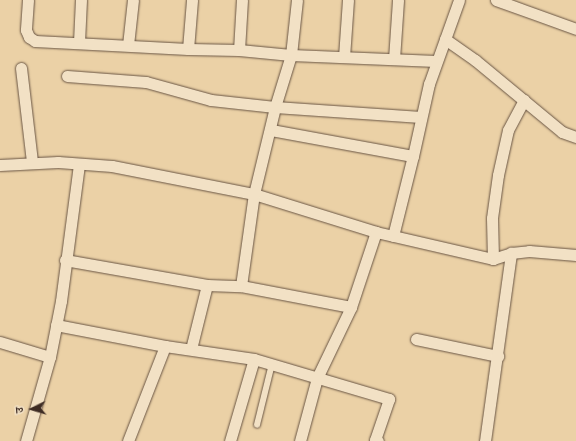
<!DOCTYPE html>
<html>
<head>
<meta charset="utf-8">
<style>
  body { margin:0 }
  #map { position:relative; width:576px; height:441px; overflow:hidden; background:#ebd1a6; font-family:"IM FELL DW Pica","Noto Serif Devanagari",serif }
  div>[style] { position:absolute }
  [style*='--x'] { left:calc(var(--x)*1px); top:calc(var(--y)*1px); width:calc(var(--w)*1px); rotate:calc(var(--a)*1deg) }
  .roads { filter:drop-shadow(0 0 1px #695544) drop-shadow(0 0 1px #695544) }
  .service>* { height:5.5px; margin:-2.75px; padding:0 2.75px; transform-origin:2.75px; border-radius:2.75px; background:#f2e1c5 }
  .minor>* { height:11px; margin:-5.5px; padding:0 5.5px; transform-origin:5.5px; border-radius:5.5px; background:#f2e1c5 }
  span { translate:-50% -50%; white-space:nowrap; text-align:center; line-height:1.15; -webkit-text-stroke:3.5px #f2e1c5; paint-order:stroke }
  .north { position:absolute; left:12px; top:389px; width:40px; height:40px; -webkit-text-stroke:3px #f2e1c5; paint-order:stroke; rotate:265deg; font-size:11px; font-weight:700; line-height:16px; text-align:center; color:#3e2c24 }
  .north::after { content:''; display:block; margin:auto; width:14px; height:18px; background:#3e2c24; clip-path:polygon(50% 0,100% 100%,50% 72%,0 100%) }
</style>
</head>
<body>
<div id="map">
  <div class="roads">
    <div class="service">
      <i style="--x:257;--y:425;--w:63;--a:-76.2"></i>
    </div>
    <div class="minor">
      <i style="--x:28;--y:0;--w:30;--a:94"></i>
      <i style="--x:26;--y:30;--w:8;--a:67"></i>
      <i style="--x:29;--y:37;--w:7;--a:34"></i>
      <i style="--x:35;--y:41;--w:153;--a:3"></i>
      <i style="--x:188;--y:49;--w:51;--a:1.1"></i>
      <i style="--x:239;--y:50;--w:52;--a:5.5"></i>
      <i style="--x:291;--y:55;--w:145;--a:2.4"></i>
      <i style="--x:496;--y:0;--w:85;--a:19.9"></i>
      <i style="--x:445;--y:39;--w:37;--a:35"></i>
      <i style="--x:475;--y:60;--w:113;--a:39.6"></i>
      <i style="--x:562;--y:132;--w:15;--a:20"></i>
      <i style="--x:79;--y:42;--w:42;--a:-87.3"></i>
      <i style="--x:128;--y:45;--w:45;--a:-83.7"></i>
      <i style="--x:188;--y:49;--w:49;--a:-85.3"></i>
      <i style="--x:239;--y:50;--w:50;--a:-86.6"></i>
      <i style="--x:344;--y:57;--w:57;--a:-86"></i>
      <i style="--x:394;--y:59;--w:59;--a:-86.1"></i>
      <i style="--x:21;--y:68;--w:95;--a:83.3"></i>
      <i style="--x:67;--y:76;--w:79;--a:4.3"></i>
      <i style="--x:146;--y:82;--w:67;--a:15.5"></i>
      <i style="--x:211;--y:100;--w:64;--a:6.2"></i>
      <i style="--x:275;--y:107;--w:146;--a:3.9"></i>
      <i style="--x:271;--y:130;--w:144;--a:10.4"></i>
      <i style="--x:0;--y:165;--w:58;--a:-3"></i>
      <i style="--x:58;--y:162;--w:54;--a:4.2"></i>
      <i style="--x:112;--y:166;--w:145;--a:11.2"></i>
      <i style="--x:254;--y:194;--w:128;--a:17.3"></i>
      <i style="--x:376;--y:232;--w:120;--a:13"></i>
      <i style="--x:493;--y:259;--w:19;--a:-18"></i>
      <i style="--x:511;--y:253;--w:18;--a:-6"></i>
      <i style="--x:529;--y:251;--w:47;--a:4.9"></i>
      <i style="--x:393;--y:236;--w:82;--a:-76"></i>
      <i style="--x:413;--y:156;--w:74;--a:-77.5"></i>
      <i style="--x:429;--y:84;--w:89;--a:-70.3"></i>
      <i style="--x:493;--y:259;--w:41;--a:-91.4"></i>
      <i style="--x:492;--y:218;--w:43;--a:-82.1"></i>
      <i style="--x:498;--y:175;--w:46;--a:-77.5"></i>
      <i style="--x:508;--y:130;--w:34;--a:-62"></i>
      <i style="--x:65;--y:260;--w:144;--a:10"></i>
      <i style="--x:207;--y:285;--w:34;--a:2"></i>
      <i style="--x:241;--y:286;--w:93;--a:-82"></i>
      <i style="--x:254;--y:194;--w:89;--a:-76.4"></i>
      <i style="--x:275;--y:107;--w:54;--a:-72.9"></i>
      <i style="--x:291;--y:55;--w:55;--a:-83.8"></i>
      <i style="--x:241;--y:286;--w:112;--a:10.8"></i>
      <i style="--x:56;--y:325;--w:111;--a:10.9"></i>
      <i style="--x:165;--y:346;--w:90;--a:8.3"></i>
      <i style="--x:254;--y:359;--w:141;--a:16.5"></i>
      <i style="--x:389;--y:399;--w:43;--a:108.9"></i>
      <i style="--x:375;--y:440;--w:3;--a:18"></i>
      <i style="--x:416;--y:339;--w:84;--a:11.7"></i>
      <i style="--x:0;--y:342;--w:52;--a:16.7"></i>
      <i style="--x:191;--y:349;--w:66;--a:-76"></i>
      <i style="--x:26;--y:441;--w:87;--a:-74.1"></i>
      <i style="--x:50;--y:357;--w:57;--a:-78.9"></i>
      <i style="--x:61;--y:301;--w:138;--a:-82.5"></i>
      <i style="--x:128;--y:441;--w:102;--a:-68.7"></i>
      <i style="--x:230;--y:441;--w:85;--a:-73.7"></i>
      <i style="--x:300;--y:441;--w:65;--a:-74.9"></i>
      <i style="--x:317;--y:378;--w:79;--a:-64.4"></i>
      <i style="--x:351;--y:307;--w:79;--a:-71.6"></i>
      <i style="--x:485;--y:441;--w:190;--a:-82.1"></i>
    </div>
  </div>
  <div class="north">उ</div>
</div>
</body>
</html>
